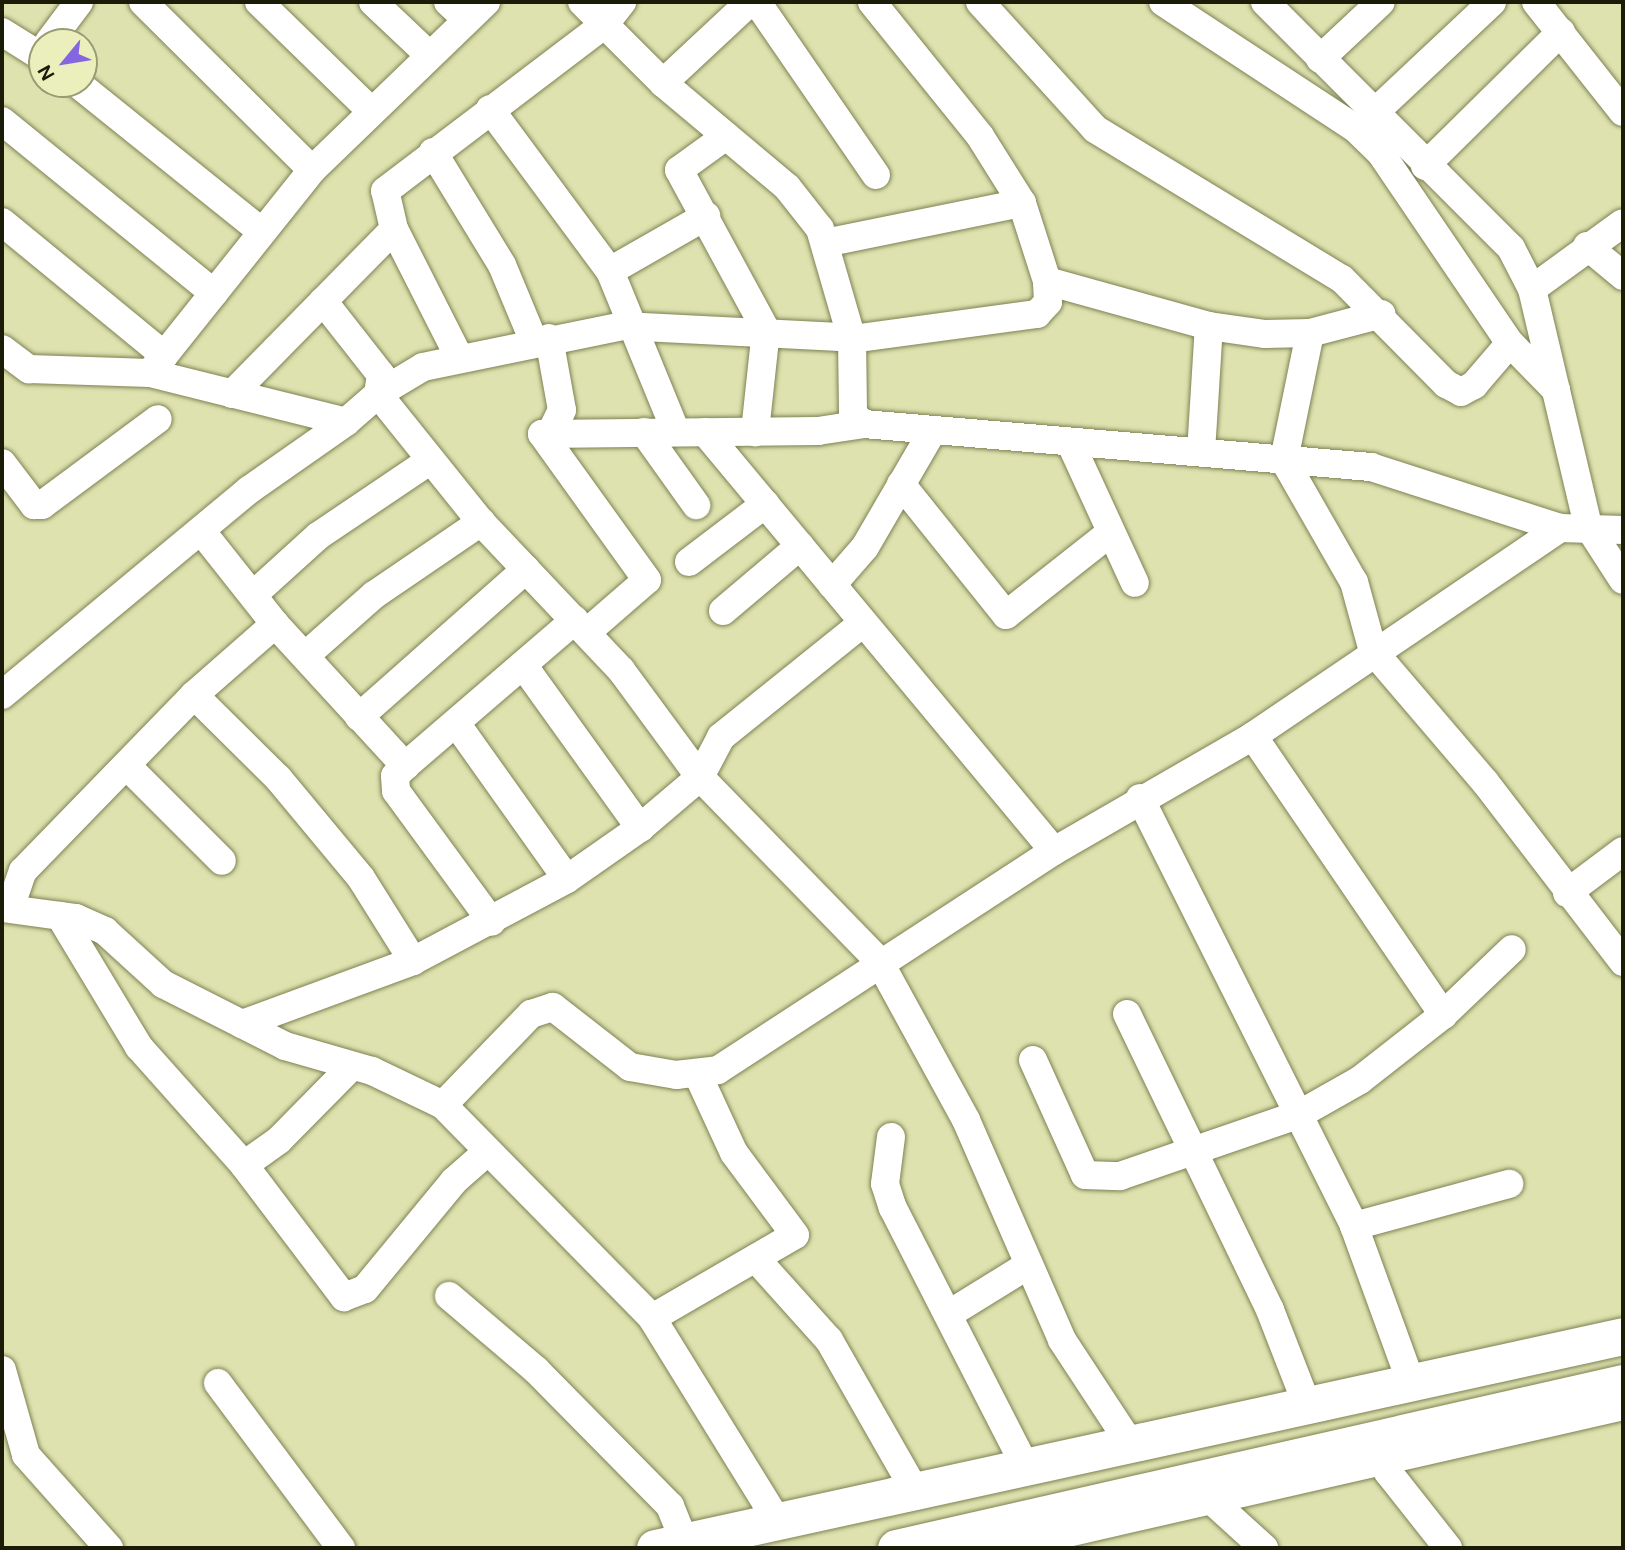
<!DOCTYPE html>
<html>
<head>
<meta charset="utf-8">
<style>
  body { margin:0 }
  #map { position:relative; width:1625px; height:1550px; overflow:hidden; background:#dee2af; font-family:"DM Sans",sans-serif }
  div>[style] { position:absolute }
  [style*='--x'] { left:calc(var(--x)*1px); top:calc(var(--y)*1px); width:calc(var(--w)*1px); rotate:calc(var(--a)*1deg) }
  .roads { filter:drop-shadow(0 0 2px #7f8253) drop-shadow(0 0 2px #7f8253) }
  .minor>* { height:28px; margin:-14px; padding:0 14px; transform-origin:14px; border-radius:14px; background:#fff }
  .major>* { height:37px; margin:-18.5px; padding:0 18.5px; transform-origin:18.5px; border-radius:18.5px; background:#fff }
  span { translate:-50% -50%; white-space:nowrap; text-align:center; line-height:1.15; -webkit-text-stroke:5px #ebefbc; paint-order:stroke }
  .frame { position:absolute; inset:0; border:4px solid #1b1c08; pointer-events:none }
  .north { position:absolute; left:28px; top:28px; width:70px; height:70px; box-sizing:border-box; background:#ebefbc; border:2px solid #989b74; border-radius:50%; rotate:240deg; font-size:19px; font-weight:700; line-height:28px; text-align:center; color:#1b1c08 }
  .north::after { content:''; display:block; margin:auto; width:24px; height:32px; background:#8466e1; clip-path:polygon(50% 0,100% 100%,50% 72%,0 100%) }
</style>
</head>
<body>
<div id="map">
  <div class="roads">
    <div class="minor">
      <i style="--x:143;--y:2;--w:238;--a:44.8"></i>
      <i style="--x:259;--y:2;--w:155;--a:44.2"></i>
      <i style="--x:373;--y:2;--w:77;--a:43.4"></i>
      <i style="--x:448;--y:2;--w:26;--a:43"></i>
      <i style="--x:582;--y:2;--w:115;--a:45"></i>
      <i style="--x:663;--y:83;--w:162;--a:40"></i>
      <i style="--x:787;--y:187;--w:53;--a:51.8"></i>
      <i style="--x:820;--y:229;--w:115;--a:73.8"></i>
      <i style="--x:852;--y:339;--w:187;--a:-7.7"></i>
      <i style="--x:1037;--y:314;--w:16;--a:-47"></i>
      <i style="--x:1048;--y:302;--w:21;--a:-93"></i>
      <i style="--x:1047;--y:281;--w:82;--a:-107.8"></i>
      <i style="--x:1022;--y:203;--w:79;--a:-122.1"></i>
      <i style="--x:980;--y:136;--w:172;--a:-128.9"></i>
      <i style="--x:757;--y:2;--w:210;--a:55.5"></i>
      <i style="--x:980;--y:2;--w:171;--a:47.8"></i>
      <i style="--x:1095;--y:129;--w:289;--a:31.3"></i>
      <i style="--x:1342;--y:279;--w:148;--a:45.3"></i>
      <i style="--x:1446;--y:384;--w:17;--a:28"></i>
      <i style="--x:1461;--y:392;--w:15;--a:-28"></i>
      <i style="--x:1474;--y:385;--w:55;--a:-49.4"></i>
      <i style="--x:1163;--y:2;--w:230;--a:33.3"></i>
      <i style="--x:1355;--y:128;--w:35;--a:44"></i>
      <i style="--x:1380;--y:152;--w:231;--a:55.8"></i>
      <i style="--x:1510;--y:343;--w:66;--a:45.6"></i>
      <i style="--x:1265;--y:2;--w:348;--a:45"></i>
      <i style="--x:1511;--y:248;--w:46;--a:62.9"></i>
      <i style="--x:1532;--y:289;--w:244;--a:76.7"></i>
      <i style="--x:1588;--y:526;--w:64;--a:57.1"></i>
      <i style="--x:1536;--y:2;--w:140;--a:51.7"></i>
      <i style="--x:2;--y:32;--w:47;--a:32"></i>
      <i style="--x:49;--y:42;--w:50;--a:-53.1"></i>
      <i style="--x:1320;--y:59;--w:83;--a:-43.1"></i>
      <i style="--x:663;--y:83;--w:119;--a:-43"></i>
      <i style="--x:78;--y:84;--w:236;--a:38.8"></i>
      <i style="--x:490;--y:109;--w:202;--a:53.5"></i>
      <i style="--x:610;--y:271;--w:174;--a:67.7"></i>
      <i style="--x:1374;--y:113;--w:162;--a:-43.2"></i>
      <i style="--x:2;--y:121;--w:273;--a:39.1"></i>
      <i style="--x:726;--y:136;--w:58;--a:144.1"></i>
      <i style="--x:679;--y:170;--w:182;--a:61.5"></i>
      <i style="--x:766;--y:330;--w:103;--a:96.2"></i>
      <i style="--x:433;--y:152;--w:132;--a:58.6"></i>
      <i style="--x:502;--y:265;--w:83;--a:67.4"></i>
      <i style="--x:1425;--y:166;--w:191;--a:-44.6"></i>
      <i style="--x:2;--y:222;--w:210;--a:39.4"></i>
      <i style="--x:825;--y:243;--w:201;--a:-11.5"></i>
      <i style="--x:1587;--y:246;--w:47;--a:39.8"></i>
      <i style="--x:610;--y:271;--w:111;--a:-29.8"></i>
      <i style="--x:1047;--y:281;--w:168;--a:15.5"></i>
      <i style="--x:1209;--y:326;--w:57;--a:8.1"></i>
      <i style="--x:1265;--y:334;--w:45;--a:-1.3"></i>
      <i style="--x:1310;--y:333;--w:74;--a:-14.8"></i>
      <i style="--x:1532;--y:289;--w:112;--a:-36"></i>
      <i style="--x:323;--y:301;--w:94;--a:51.9"></i>
      <i style="--x:381;--y:375;--w:19;--a:99"></i>
      <i style="--x:1310;--y:333;--w:130;--a:101.6"></i>
      <i style="--x:1284;--y:460;--w:141;--a:60.2"></i>
      <i style="--x:1354;--y:582;--w:72;--a:74.6"></i>
      <i style="--x:1373;--y:651;--w:172;--a:49.5"></i>
      <i style="--x:1485;--y:782;--w:227;--a:52.5"></i>
      <i style="--x:549;--y:338;--w:73;--a:79.8"></i>
      <i style="--x:562;--y:410;--w:25;--a:116"></i>
      <i style="--x:2;--y:349;--w:34;--a:37"></i>
      <i style="--x:29;--y:369;--w:121;--a:1.9"></i>
      <i style="--x:150;--y:373;--w:260;--a:-51.4"></i>
      <i style="--x:312;--y:170;--w:242;--a:-44"></i>
      <i style="--x:460;--y:359;--w:146;--a:-116.9"></i>
      <i style="--x:394;--y:229;--w:39;--a:-103"></i>
      <i style="--x:385;--y:191;--w:276;--a:-37.2"></i>
      <i style="--x:605;--y:24;--w:28;--a:-52"></i>
      <i style="--x:150;--y:373;--w:202;--a:14"></i>
      <i style="--x:346;--y:422;--w:43;--a:-41.2"></i>
      <i style="--x:378;--y:394;--w:164;--a:51.2"></i>
      <i style="--x:481;--y:522;--w:204;--a:46.6"></i>
      <i style="--x:621;--y:670;--w:133;--a:53.6"></i>
      <i style="--x:700;--y:777;--w:257;--a:45.8"></i>
      <i style="--x:879;--y:961;--w:181;--a:61.3"></i>
      <i style="--x:966;--y:1120;--w:240;--a:66.4"></i>
      <i style="--x:1062;--y:1340;--w:126;--a:56.7"></i>
      <i style="--x:232;--y:394;--w:231;--a:-45.5"></i>
      <i style="--x:378;--y:394;--w:52;--a:-31"></i>
      <i style="--x:423;--y:367;--w:204;--a:-11.6"></i>
      <i style="--x:623;--y:326;--w:217;--a:2.9"></i>
      <i style="--x:840;--y:337;--w:12;--a:9"></i>
      <i style="--x:852;--y:339;--w:76;--a:89.2"></i>
      <i style="--x:853;--y:415;--w:14;--a:39"></i>
      <i style="--x:864;--y:424;--w:509;--a:4.85"></i>
      <i style="--x:1371;--y:467;--w:199;--a:17.9"></i>
      <i style="--x:1560;--y:528;--w:63;--a:1.8"></i>
      <i style="--x:644;--y:432;--w:90;--a:54.5"></i>
      <i style="--x:705;--y:432;--w:545;--a:50.21"></i>
      <i style="--x:1070;--y:442;--w:155;--a:65.3"></i>
      <i style="--x:1201;--y:452;--w:126;--a:-86.4"></i>
      <i style="--x:2;--y:463;--w:53;--a:52.7"></i>
      <i style="--x:34;--y:505;--w:8;--a:0"></i>
      <i style="--x:42;--y:505;--w:144;--a:-36.6"></i>
      <i style="--x:901;--y:484;--w:168;--a:51.3"></i>
      <i style="--x:1006;--y:615;--w:132;--a:-38.3"></i>
      <i style="--x:689;--y:562;--w:96;--a:-37.3"></i>
      <i style="--x:832;--y:585;--w:50;--a:-49"></i>
      <i style="--x:865;--y:547;--w:135;--a:-59.8"></i>
      <i style="--x:253;--y:595;--w:88;--a:-42.2"></i>
      <i style="--x:318;--y:536;--w:134;--a:-34"></i>
      <i style="--x:723;--y:611;--w:101;--a:-40.2"></i>
      <i style="--x:275;--y:624;--w:193;--a:47.5"></i>
      <i style="--x:405;--y:766;--w:224;--a:-40.7"></i>
      <i style="--x:587;--y:632;--w:79;--a:-40.9"></i>
      <i style="--x:647;--y:580;--w:180;--a:-125.7"></i>
      <i style="--x:542;--y:434;--w:276;--a:-0.6"></i>
      <i style="--x:818;--y:431;--w:47;--a:-8.7"></i>
      <i style="--x:305;--y:656;--w:92;--a:-41.5"></i>
      <i style="--x:374;--y:595;--w:130;--a:-34.3"></i>
      <i style="--x:523;--y:665;--w:201;--a:54.3"></i>
      <i style="--x:2;--y:695;--w:321;--a:-39.7"></i>
      <i style="--x:249;--y:490;--w:118;--a:-35"></i>
      <i style="--x:194;--y:695;--w:118;--a:44.7"></i>
      <i style="--x:278;--y:778;--w:130;--a:50.3"></i>
      <i style="--x:361;--y:878;--w:98;--a:57.9"></i>
      <i style="--x:413;--y:961;--w:174;--a:-28"></i>
      <i style="--x:567;--y:879;--w:89;--a:-34.9"></i>
      <i style="--x:640;--y:828;--w:79;--a:-40.4"></i>
      <i style="--x:700;--y:777;--w:45;--a:-62.3"></i>
      <i style="--x:721;--y:737;--w:182;--a:-38.8"></i>
      <i style="--x:359;--y:717;--w:223;--a:-41.5"></i>
      <i style="--x:456;--y:723;--w:191;--a:54.6"></i>
      <i style="--x:1253;--y:736;--w:338;--a:55.7"></i>
      <i style="--x:127;--y:766;--w:134;--a:45"></i>
      <i style="--x:405;--y:766;--w:14;--a:135"></i>
      <i style="--x:395;--y:776;--w:15;--a:86"></i>
      <i style="--x:396;--y:791;--w:162;--a:53.8"></i>
      <i style="--x:1140;--y:798;--w:479;--a:63.4"></i>
      <i style="--x:1354;--y:1226;--w:169;--a:70"></i>
      <i style="--x:1567;--y:893;--w:70;--a:-36.9"></i>
      <i style="--x:2;--y:908;--w:75;--a:7.7"></i>
      <i style="--x:76;--y:918;--w:32;--a:24"></i>
      <i style="--x:105;--y:931;--w:79;--a:42.4"></i>
      <i style="--x:163;--y:984;--w:137;--a:26.9"></i>
      <i style="--x:285;--y:1046;--w:91;--a:16"></i>
      <i style="--x:372;--y:1071;--w:79;--a:25.6"></i>
      <i style="--x:443;--y:1105;--w:298;--a:45.5"></i>
      <i style="--x:652;--y:1318;--w:242;--a:58.3"></i>
      <i style="--x:10;--y:908;--w:39;--a:-71"></i>
      <i style="--x:23;--y:871;--w:245;--a:-45.8"></i>
      <i style="--x:194;--y:695;--w:108;--a:-41.2"></i>
      <i style="--x:275;--y:624;--w:117;--a:-128.4"></i>
      <i style="--x:60;--y:916;--w:153;--a:58.9"></i>
      <i style="--x:139;--y:1047;--w:158;--a:48.3"></i>
      <i style="--x:244;--y:1165;--w:166;--a:52.9"></i>
      <i style="--x:344;--y:1297;--w:22;--a:-21"></i>
      <i style="--x:365;--y:1289;--w:140;--a:-50.5"></i>
      <i style="--x:454;--y:1181;--w:45;--a:-41.4"></i>
      <i style="--x:1127;--y:1014;--w:329;--a:64.2"></i>
      <i style="--x:1270;--y:1310;--w:102;--a:68.7"></i>
      <i style="--x:242;--y:1024;--w:182;--a:-20.2"></i>
      <i style="--x:1033;--y:1060;--w:126;--a:65.7"></i>
      <i style="--x:1085;--y:1175;--w:35;--a:2"></i>
      <i style="--x:1120;--y:1176;--w:190;--a:-19"></i>
      <i style="--x:1300;--y:1114;--w:69;--a:-29.5"></i>
      <i style="--x:1360;--y:1080;--w:105;--a:-38.1"></i>
      <i style="--x:1443;--y:1015;--w:95;--a:-43.7"></i>
      <i style="--x:443;--y:1105;--w:127;--a:-46"></i>
      <i style="--x:531;--y:1014;--w:23;--a:-18"></i>
      <i style="--x:553;--y:1007;--w:98;--a:37.9"></i>
      <i style="--x:630;--y:1067;--w:47;--a:9.9"></i>
      <i style="--x:676;--y:1075;--w:42;--a:-6.8"></i>
      <i style="--x:718;--y:1070;--w:401;--a:-33.1"></i>
      <i style="--x:1054;--y:851;--w:230;--a:-30"></i>
      <i style="--x:1253;--y:736;--w:371;--a:-34.1"></i>
      <i style="--x:891;--y:1137;--w:47;--a:97.3"></i>
      <i style="--x:885;--y:1184;--w:25;--a:72"></i>
      <i style="--x:893;--y:1208;--w:294;--a:62.9"></i>
      <i style="--x:244;--y:1165;--w:43;--a:-35.5"></i>
      <i style="--x:279;--y:1140;--w:103;--a:-45.4"></i>
      <i style="--x:1354;--y:1226;--w:161;--a:-15.2"></i>
      <i style="--x:758;--y:1261;--w:106;--a:48.1"></i>
      <i style="--x:829;--y:1340;--w:174;--a:60.3"></i>
      <i style="--x:449;--y:1296;--w:114;--a:40.4"></i>
      <i style="--x:536;--y:1370;--w:191;--a:45.4"></i>
      <i style="--x:670;--y:1506;--w:38;--a:68"></i>
      <i style="--x:949;--y:1314;--w:89;--a:-31.7"></i>
      <i style="--x:652;--y:1318;--w:165;--a:-30.1"></i>
      <i style="--x:795;--y:1235;--w:102;--a:-126.6"></i>
      <i style="--x:734;--y:1153;--w:86;--a:-114.8"></i>
      <i style="--x:2;--y:1370;--w:88;--a:74.2"></i>
      <i style="--x:26;--y:1455;--w:125;--a:48.3"></i>
      <i style="--x:218;--y:1383;--w:206;--a:53.3"></i>
      <i style="--x:1380;--y:1443;--w:30;--a:75"></i>
      <i style="--x:1388;--y:1472;--w:97;--a:51.7"></i>
      <i style="--x:1199;--y:1489;--w:88;--a:42.2"></i>
      <i style="--x:1002;--y:1548;--w:637;--a:-12.88"></i>
    </div>
    <div class="major">
      <i style="--x:655;--y:1548;--w:991;--a:-12.35"></i>
      <i style="--x:896;--y:1548;--w:745;--a:-12.79"></i>
    </div>
  </div>
  <div class="frame"></div>
  <div class="north">N</div>
</div>
</body>
</html>
